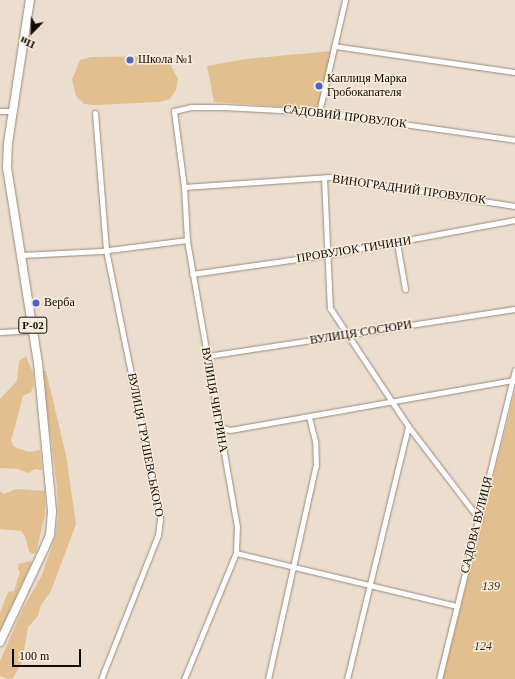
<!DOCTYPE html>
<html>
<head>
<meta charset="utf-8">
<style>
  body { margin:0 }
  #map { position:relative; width:515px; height:679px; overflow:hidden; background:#ebdece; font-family:Georgia,serif }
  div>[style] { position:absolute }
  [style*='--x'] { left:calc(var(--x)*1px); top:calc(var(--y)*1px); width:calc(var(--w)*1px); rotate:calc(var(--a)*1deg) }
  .green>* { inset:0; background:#e2bf8e }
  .roads { filter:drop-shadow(0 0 1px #978b7c) drop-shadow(0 0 1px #978b7c) }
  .street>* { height:5px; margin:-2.5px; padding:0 2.5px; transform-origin:2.5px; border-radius:2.5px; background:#fff }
  .primary>* { height:8px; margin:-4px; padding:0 4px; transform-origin:4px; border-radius:4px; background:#fff }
  .dots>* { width:11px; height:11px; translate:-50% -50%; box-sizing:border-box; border:2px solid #f8ecdb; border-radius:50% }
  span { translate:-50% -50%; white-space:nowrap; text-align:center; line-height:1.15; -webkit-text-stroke:3px #f8ecdb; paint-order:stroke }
  .shield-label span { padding:1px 3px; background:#f8ecdb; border:1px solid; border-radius:3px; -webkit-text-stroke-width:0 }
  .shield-label { font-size:11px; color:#0f0b06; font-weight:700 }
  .poi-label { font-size:12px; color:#0f0b06 }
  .left { translate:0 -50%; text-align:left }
  .street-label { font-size:12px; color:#0f0b06 }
  .park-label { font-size:12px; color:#453115; font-style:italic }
  .north { position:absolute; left:12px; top:12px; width:40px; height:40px; -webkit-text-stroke:3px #f8ecdb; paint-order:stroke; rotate:203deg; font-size:11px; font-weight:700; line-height:16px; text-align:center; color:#0f0b06 }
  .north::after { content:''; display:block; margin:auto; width:14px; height:18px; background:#0f0b06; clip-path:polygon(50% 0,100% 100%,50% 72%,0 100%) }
  .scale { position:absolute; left:12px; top:649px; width:69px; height:18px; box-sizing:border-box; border:2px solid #0f0b06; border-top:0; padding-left:5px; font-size:12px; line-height:14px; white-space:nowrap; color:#0f0b06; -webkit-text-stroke:3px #f8ecdb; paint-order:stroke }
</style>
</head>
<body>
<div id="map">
  <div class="green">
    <i style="clip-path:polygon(332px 51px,317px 109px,214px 102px,207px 66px,246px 59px)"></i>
    <i style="clip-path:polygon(156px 56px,168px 60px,178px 79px,176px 90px,170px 99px,159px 102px,95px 105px,84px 104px,76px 96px,72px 80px,80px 60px,91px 57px)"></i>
    <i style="clip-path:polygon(26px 356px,33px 373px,34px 385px,31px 392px,23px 396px,11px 441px,14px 447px,29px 452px,40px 450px,42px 470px,35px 469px,28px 473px,18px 469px,0 468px,0 399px,17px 381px,19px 361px)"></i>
    <i style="clip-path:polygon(42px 371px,46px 371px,66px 455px,76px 524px,51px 591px,41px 605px,38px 616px,28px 627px,22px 662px,13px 678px,8px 679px,0 676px,0 661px,21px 612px,42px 575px,56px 534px,58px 515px,57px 487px)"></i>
    <i style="clip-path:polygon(515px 391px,515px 679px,443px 679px,481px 526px)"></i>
    <i style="clip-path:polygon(16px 489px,45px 491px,45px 515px,36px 553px,32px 554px,29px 551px,25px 536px,21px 531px,0 529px,0 491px,4px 494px)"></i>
    <i style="clip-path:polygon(30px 561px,32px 563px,0 631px,0 613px,8px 592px,14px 591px,20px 572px,18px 569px,19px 564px)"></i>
  </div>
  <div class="roads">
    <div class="street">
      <i style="--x:334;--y:46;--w:183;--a:8.2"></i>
      <i style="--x:0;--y:111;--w:13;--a:0"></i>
      <i style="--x:319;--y:112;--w:115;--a:-76.9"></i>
      <i style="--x:95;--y:113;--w:137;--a:85.4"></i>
      <i style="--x:106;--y:250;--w:274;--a:78.6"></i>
      <i style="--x:160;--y:519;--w:16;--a:97"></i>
      <i style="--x:158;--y:535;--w:155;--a:111.6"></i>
      <i style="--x:324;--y:178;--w:130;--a:87.4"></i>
      <i style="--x:330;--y:308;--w:141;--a:56.5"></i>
      <i style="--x:408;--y:426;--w:117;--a:52.6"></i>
      <i style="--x:184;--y:187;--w:146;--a:-3.9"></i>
      <i style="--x:330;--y:177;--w:187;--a:8.9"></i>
      <i style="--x:397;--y:243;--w:47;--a:80.1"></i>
      <i style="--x:22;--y:255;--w:79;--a:-2.9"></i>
      <i style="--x:101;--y:251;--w:87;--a:-7.3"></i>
      <i style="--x:192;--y:274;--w:135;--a:-8.1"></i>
      <i style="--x:326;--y:255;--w:192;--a:-10.5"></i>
      <i style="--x:0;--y:332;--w:33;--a:-3"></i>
      <i style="--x:207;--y:356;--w:312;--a:-8.7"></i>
      <i style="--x:219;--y:427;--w:11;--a:15"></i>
      <i style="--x:230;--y:430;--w:287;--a:-10"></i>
      <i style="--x:236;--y:553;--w:227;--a:13.5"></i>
      <i style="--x:184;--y:679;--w:136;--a:-67.6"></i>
      <i style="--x:236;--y:553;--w:26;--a:-88"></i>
      <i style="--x:237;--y:527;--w:291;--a:-99.9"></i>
      <i style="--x:187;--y:240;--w:53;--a:-93.2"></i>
      <i style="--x:184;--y:187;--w:77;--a:-97.5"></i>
      <i style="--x:174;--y:111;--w:17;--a:-13"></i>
      <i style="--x:191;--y:107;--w:32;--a:0"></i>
      <i style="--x:223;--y:107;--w:96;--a:3"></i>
      <i style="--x:319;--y:112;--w:198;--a:8.1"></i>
      <i style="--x:268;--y:679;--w:219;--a:-77.4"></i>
      <i style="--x:316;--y:465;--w:24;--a:-92"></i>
      <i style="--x:315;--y:441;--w:25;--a:-104"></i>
      <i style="--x:347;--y:679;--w:260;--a:-76.4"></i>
      <i style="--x:439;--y:679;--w:318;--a:-76.2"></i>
    </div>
    <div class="primary">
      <i style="--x:0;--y:642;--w:103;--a:-64.7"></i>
      <i style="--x:44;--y:549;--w:15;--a:-67"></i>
      <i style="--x:50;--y:535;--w:24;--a:-85"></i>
      <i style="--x:52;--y:511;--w:149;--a:-95.4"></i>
      <i style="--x:38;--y:363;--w:197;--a:-99"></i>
      <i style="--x:7;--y:168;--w:25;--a:-88"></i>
      <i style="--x:8;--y:143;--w:145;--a:-81.3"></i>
    </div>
  </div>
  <div class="dots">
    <i style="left:130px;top:60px;background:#4b62d7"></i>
    <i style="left:319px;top:86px;background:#4b62d7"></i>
    <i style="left:36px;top:303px;background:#4b62d7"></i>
  </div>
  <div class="shield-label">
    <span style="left:33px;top:325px">Р-02</span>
  </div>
  <div class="poi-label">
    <span class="left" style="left:138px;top:60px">Школа №1</span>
    <span class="left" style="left:327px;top:86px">Каплиця Марка<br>Гробокапателя</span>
    <span class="left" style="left:44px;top:303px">Верба</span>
  </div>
  <div class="street-label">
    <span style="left:345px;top:117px;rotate:7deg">САДОВИЙ ПРОВУЛОК</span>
    <span style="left:409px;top:190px;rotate:8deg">ВИНОГРАДНИЙ ПРОВУЛОК</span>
    <span style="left:354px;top:250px;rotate:-9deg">ПРОВУЛОК ТИЧИНИ</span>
    <span style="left:361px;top:333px;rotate:-9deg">ВУЛИЦЯ СОСЮРИ</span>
    <span style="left:214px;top:400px;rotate:80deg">ВУЛИЦЯ ЧИГРИНА</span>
    <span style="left:145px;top:445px;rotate:79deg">ВУЛИЦЯ ГРУШЕВСЬКОГО</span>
    <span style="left:477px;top:525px;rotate:-76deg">САДОВА ВУЛИЦЯ</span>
  </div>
  <div class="park-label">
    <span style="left:491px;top:587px">139</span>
    <span style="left:483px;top:647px">124</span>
  </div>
  <div class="north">Пн</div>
  <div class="scale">100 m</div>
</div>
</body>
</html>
